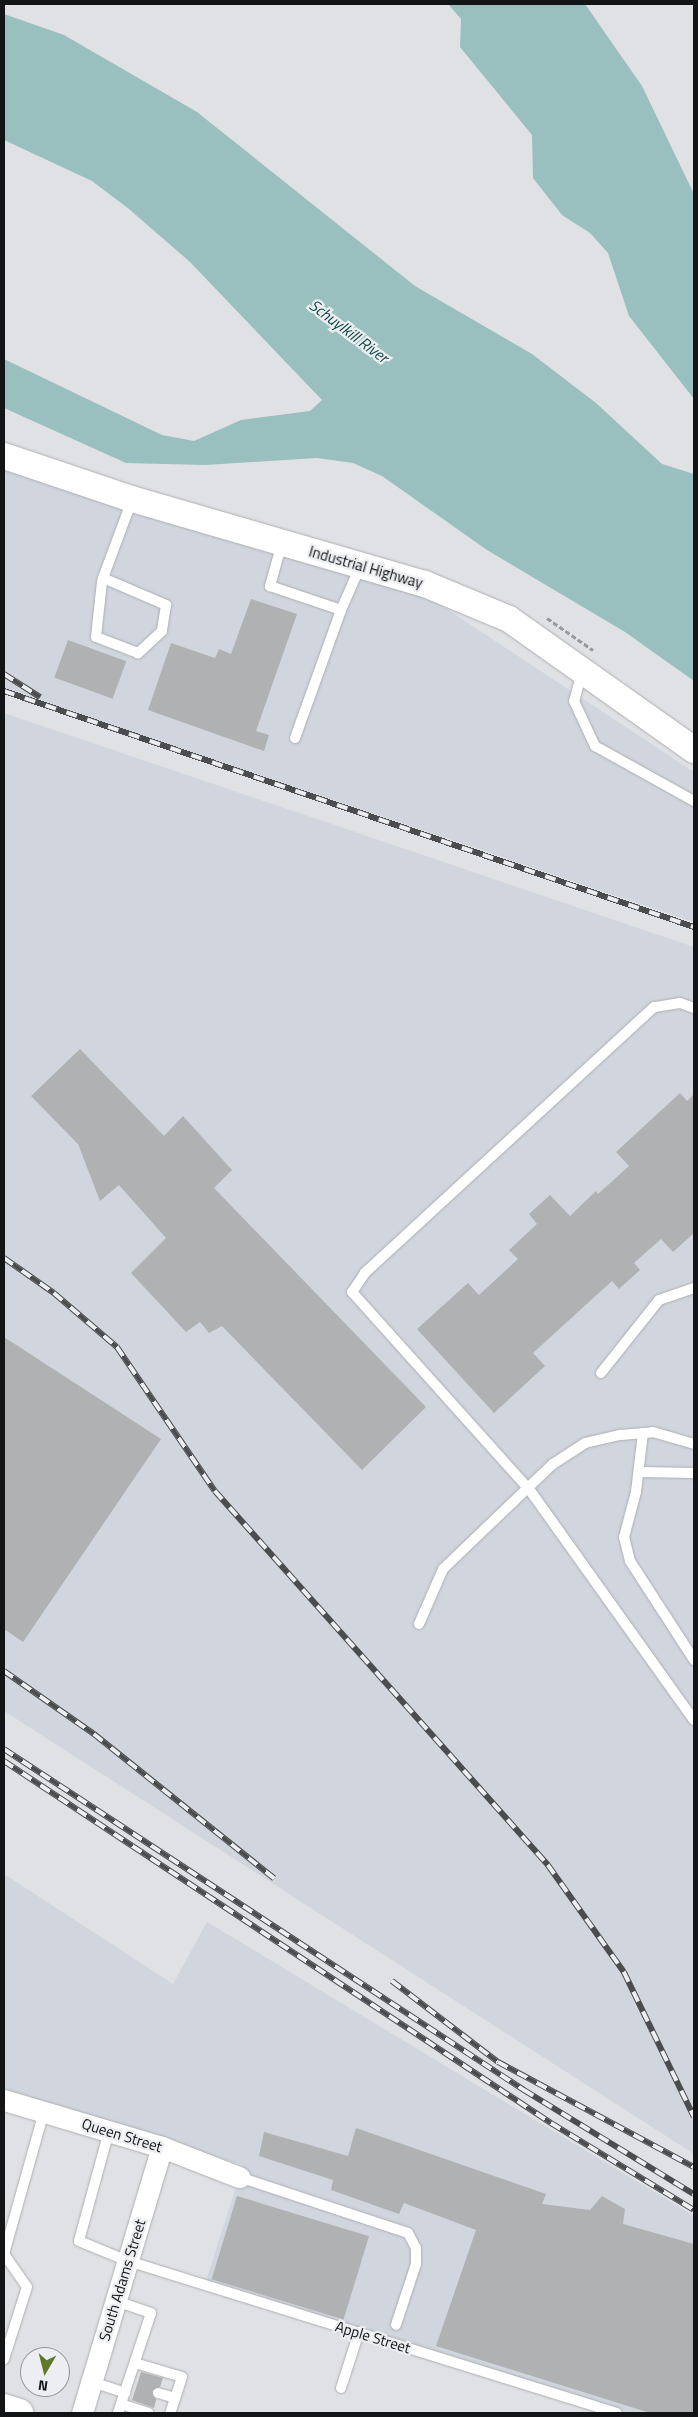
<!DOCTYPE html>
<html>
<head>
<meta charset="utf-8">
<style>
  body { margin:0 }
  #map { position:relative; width:698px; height:2417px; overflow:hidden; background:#e0e1e4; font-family:"Titillium Web",sans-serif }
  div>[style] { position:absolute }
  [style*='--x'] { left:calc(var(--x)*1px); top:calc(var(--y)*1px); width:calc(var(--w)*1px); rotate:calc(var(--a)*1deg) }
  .built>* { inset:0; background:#d0d5de }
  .water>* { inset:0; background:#9abfbf }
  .building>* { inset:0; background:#b0b1b3; transform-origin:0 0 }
  .path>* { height:3px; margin-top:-1.5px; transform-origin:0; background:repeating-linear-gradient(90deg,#999a9d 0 5px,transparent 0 7.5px) }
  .roads { filter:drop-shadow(0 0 1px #adaeb0) drop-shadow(0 0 1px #adaeb0) }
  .service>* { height:10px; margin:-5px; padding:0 5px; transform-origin:5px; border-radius:5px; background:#fff }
  .minor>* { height:21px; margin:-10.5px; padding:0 10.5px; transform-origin:10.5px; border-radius:10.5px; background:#fff }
  .tertiary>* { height:26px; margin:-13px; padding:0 13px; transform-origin:13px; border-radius:13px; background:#fff }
  .primary>* { height:28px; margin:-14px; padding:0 14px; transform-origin:14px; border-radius:14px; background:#fff }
  .rail>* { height:5.5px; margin-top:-2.75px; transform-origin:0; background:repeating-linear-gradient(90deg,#edeef1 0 11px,#4b4c4e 0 22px); box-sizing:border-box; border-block:1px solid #4b4c4e }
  span { translate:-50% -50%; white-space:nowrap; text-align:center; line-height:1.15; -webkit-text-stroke:4.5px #edeef1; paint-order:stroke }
  .street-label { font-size:15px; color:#131415 }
  .water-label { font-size:16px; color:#0f4849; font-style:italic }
  .frame { position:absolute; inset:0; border:5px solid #131415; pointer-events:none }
  .north { position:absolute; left:20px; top:2347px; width:50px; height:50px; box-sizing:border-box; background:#edeef1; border:1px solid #969799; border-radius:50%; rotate:188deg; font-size:14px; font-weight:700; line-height:20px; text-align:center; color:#131415 }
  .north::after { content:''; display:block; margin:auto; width:18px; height:22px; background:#5e792d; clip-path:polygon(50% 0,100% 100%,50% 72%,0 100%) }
</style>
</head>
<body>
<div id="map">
  <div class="built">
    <i style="clip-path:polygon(4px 454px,433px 600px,694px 772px,694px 922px,4px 689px)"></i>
    <i style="clip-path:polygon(4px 713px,694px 947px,694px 2154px,4px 1711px)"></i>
    <i style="clip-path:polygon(4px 1874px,173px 1984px,207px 1922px,694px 2216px,694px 2413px,629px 2413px,206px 2281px,243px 2165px,4px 2091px)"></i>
  </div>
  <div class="water">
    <i style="clip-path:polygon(448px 4px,585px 4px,642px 86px,694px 194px,694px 399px,629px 316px,608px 253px,590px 233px,562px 215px,533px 178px,532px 135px,460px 47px,461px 19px)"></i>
    <i style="clip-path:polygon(4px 14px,64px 35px,197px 112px,415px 286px,532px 354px,596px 403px,662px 464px,694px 474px,694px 681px,625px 632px,487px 550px,382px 476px,353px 463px,317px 458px,205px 465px,126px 463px,4px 408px,4px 359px,162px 435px,194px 441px,241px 420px,310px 411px,322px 400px,190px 262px,129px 209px,92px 181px,4px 140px)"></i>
  </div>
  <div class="building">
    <i style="clip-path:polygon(251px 599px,297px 614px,256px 731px,269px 735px,264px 751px,148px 710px,171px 643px,215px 658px,219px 649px,231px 654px)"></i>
    <i style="left:68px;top:640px;width:62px;height:40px;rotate:20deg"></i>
    <i style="clip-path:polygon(80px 1049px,164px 1136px,183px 1116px,232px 1170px,214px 1188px,426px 1407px,362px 1470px,222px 1326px,209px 1333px,200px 1322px,186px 1332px,131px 1273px,166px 1238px,119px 1185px,100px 1201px,78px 1144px,31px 1096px)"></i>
    <i style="clip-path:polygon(680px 1093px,687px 1101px,694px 1094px,694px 1233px,673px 1252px,661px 1239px,634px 1263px,640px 1270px,619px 1289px,612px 1281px,533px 1353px,545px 1366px,494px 1413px,417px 1329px,468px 1283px,479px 1295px,518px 1259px,509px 1250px,537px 1224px,529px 1214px,550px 1195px,570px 1216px,596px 1191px,598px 1194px,629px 1166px,616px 1152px)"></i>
    <i style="clip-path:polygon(4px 1337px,161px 1439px,23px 1642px,4px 1629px)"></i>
    <i style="clip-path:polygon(356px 2128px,546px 2194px,542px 2204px,590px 2210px,602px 2196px,625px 2209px,623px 2224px,694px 2244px,694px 2413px,650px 2413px,436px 2346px,476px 2230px,404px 2203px,399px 2214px,331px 2190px,333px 2180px,259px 2156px,264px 2132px,348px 2156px)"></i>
    <i style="left:237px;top:2196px;width:138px;height:87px;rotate:17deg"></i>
    <i style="clip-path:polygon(141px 2372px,163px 2378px,160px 2387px,152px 2391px,156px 2400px,154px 2408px,132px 2400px)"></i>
  </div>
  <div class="path">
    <i style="--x:547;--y:618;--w:56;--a:34.8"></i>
  </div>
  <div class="roads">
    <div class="service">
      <i style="--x:282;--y:543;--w:45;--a:105.6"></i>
      <i style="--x:270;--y:586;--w:75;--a:18.7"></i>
      <i style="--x:341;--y:610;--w:47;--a:-66.2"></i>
      <i style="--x:103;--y:578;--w:69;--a:23.2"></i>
      <i style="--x:166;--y:605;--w:26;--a:99"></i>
      <i style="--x:162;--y:631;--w:33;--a:137"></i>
      <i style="--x:138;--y:653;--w:45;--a:-159.1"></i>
      <i style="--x:96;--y:637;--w:55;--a:-83.8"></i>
      <i style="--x:102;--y:582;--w:4;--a:-76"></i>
      <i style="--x:103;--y:578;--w:83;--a:-69.6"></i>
      <i style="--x:582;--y:672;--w:30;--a:105"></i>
      <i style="--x:574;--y:701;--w:50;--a:65"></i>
      <i style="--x:595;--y:746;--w:113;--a:29.1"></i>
      <i style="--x:295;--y:738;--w:136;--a:-70.2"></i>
      <i style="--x:694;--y:1008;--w:15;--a:-160"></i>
      <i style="--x:680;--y:1003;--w:26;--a:171"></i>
      <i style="--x:654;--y:1007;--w:393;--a:137.4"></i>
      <i style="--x:365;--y:1273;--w:23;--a:124"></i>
      <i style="--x:352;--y:1292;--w:265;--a:48.1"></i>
      <i style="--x:529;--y:1489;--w:284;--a:54.5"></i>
      <i style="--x:601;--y:1373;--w:93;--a:-51.5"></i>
      <i style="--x:659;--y:1300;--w:37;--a:-19"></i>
      <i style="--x:643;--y:1433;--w:59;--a:96.8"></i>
      <i style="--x:636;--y:1492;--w:47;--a:104.9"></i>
      <i style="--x:624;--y:1537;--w:25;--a:76"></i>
      <i style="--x:630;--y:1561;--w:118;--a:57.1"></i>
      <i style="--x:640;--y:1472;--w:54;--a:1.1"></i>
      <i style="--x:419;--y:1624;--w:60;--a:-66.4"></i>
      <i style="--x:443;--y:1569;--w:152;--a:-43.7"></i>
      <i style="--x:553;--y:1464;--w:38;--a:-33"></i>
      <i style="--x:585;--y:1443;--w:37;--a:-13"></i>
      <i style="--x:621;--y:1435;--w:32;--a:-5"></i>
      <i style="--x:653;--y:1432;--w:43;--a:16.3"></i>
      <i style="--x:109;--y:2131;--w:114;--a:105.3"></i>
      <i style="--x:79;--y:2241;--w:53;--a:22.2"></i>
      <i style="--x:128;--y:2261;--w:512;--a:17.27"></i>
      <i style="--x:239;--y:2177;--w:178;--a:18.3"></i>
      <i style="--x:408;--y:2233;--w:17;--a:62"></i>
      <i style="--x:416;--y:2248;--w:16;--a:90"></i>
      <i style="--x:416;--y:2264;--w:64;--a:108.2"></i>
      <i style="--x:4;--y:2254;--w:148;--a:-74.3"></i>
      <i style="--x:4;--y:2254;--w:40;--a:55.1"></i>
      <i style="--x:27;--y:2287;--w:76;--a:107.7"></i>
      <i style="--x:116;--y:2301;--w:37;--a:19"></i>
      <i style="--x:151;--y:2313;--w:105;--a:108.3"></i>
      <i style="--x:135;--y:2363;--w:49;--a:16.6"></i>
      <i style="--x:182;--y:2377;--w:38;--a:108"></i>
      <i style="--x:92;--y:2382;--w:35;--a:18"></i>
      <i style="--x:341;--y:2388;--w:59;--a:-72.2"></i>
      <i style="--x:158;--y:2393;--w:18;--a:16"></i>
      <i style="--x:121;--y:2404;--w:29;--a:18"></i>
    </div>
    <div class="minor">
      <i style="--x:4;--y:2100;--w:165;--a:16.6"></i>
      <i style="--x:162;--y:2147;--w:83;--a:21.3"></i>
      <i style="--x:82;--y:2413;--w:278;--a:-73.3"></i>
    </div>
    <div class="tertiary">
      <i style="--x:4;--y:456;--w:135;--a:18.6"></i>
      <i style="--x:132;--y:499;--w:305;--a:16.2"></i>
      <i style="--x:425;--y:584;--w:91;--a:22.6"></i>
      <i style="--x:509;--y:619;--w:227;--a:35.3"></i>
    </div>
    <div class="primary">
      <i style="--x:4;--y:2408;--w:16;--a:18"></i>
    </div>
  </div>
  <div class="rail">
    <i style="--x:4;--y:674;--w:43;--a:32.6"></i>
    <i style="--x:4;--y:691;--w:729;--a:18.88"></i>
    <i style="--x:4;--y:1258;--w:61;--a:35"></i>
    <i style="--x:54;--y:1293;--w:83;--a:40.6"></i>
    <i style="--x:117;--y:1347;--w:174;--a:55.8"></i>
    <i style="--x:215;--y:1491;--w:501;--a:48.32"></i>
    <i style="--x:548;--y:1865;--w:131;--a:54.6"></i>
    <i style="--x:624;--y:1972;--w:161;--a:64.2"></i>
    <i style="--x:4;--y:1671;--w:110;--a:35"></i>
    <i style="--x:94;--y:1734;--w:231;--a:38.7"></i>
    <i style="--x:4;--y:1749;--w:622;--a:33.26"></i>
    <i style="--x:524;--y:2090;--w:199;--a:31.5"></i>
    <i style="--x:4;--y:1761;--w:656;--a:33.5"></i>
    <i style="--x:551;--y:2123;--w:167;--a:31.3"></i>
    <i style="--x:392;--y:1981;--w:133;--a:37.4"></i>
    <i style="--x:498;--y:2062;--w:222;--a:28.2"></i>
  </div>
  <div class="street-label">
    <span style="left:366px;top:567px;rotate:16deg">Industrial Highway</span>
    <span style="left:122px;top:2135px;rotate:17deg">Queen Street</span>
    <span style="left:122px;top:2280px;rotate:-73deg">South Adams Street</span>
    <span style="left:373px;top:2337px;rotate:17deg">Apple Street</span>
  </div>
  <div class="water-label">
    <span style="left:349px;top:331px;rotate:37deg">Schuylkill River</span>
  </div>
  <div class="frame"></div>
  <div class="north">N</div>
</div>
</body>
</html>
